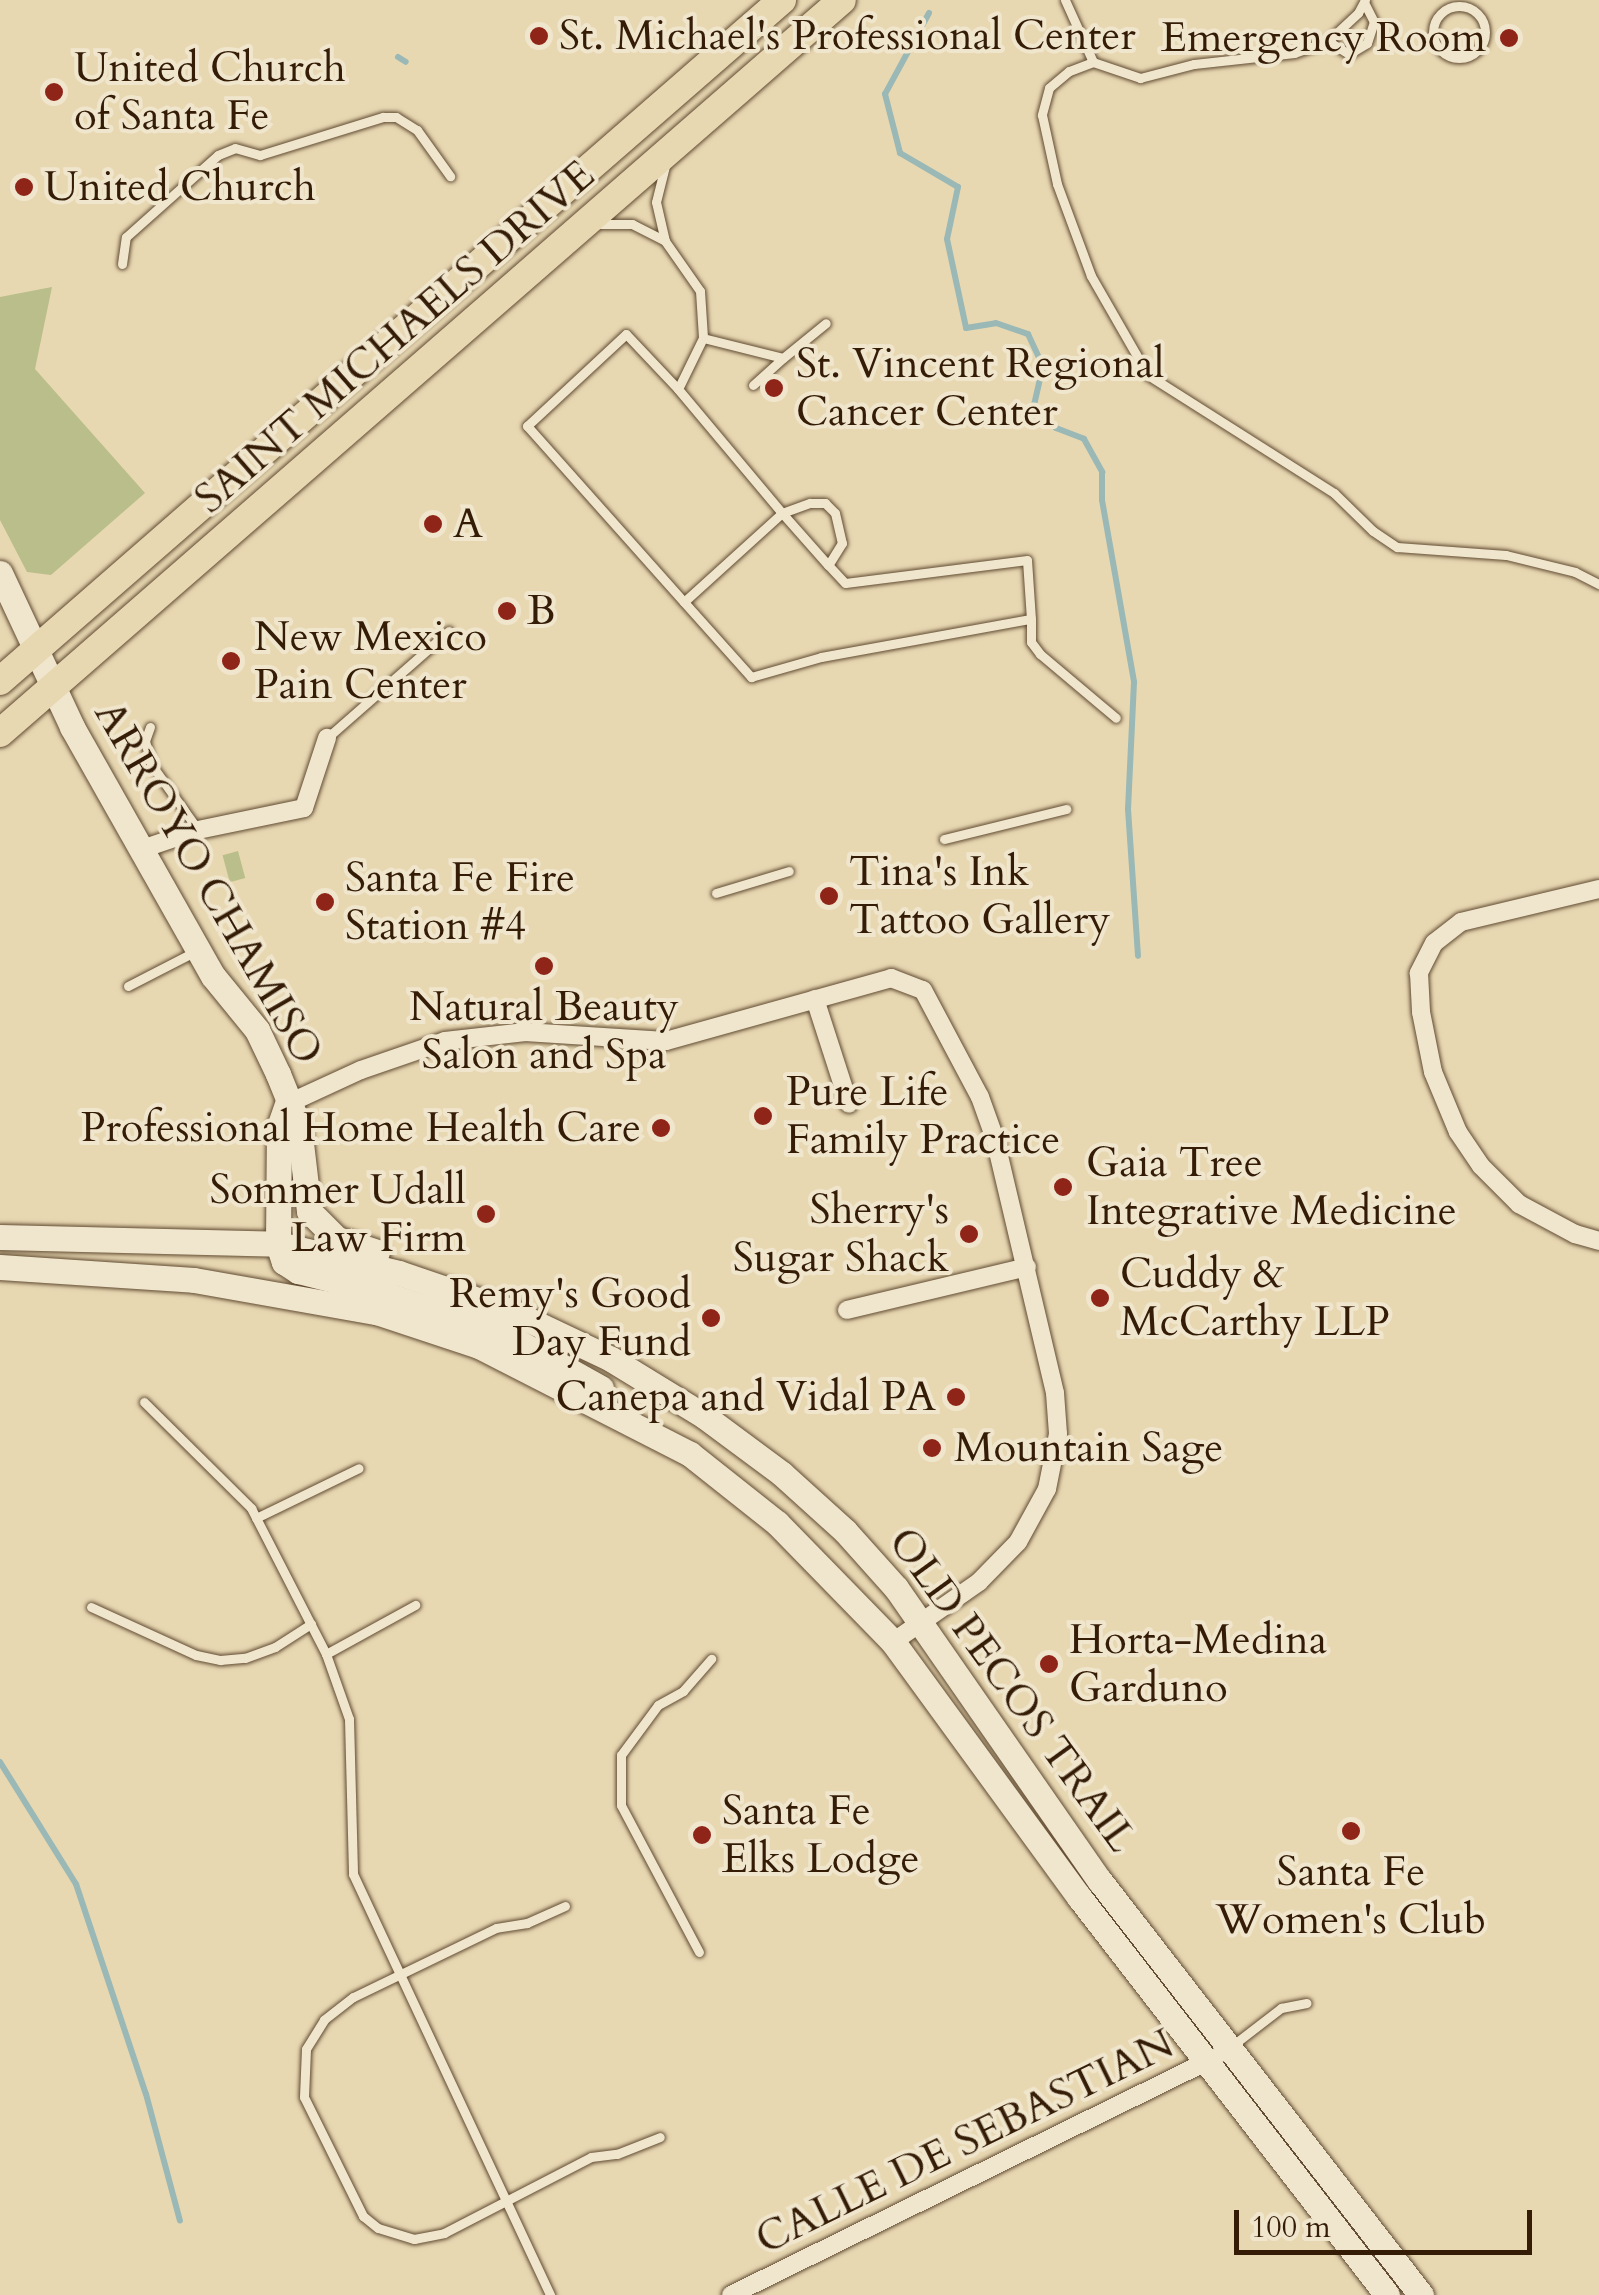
<!DOCTYPE html>
<html>
<head>
<meta charset="utf-8">
<style>
  body { margin:0 }
  #map { position:relative; width:1599px; height:2295px; overflow:hidden; background:#e8d8b2; font-family:Cardo,serif }
  div>[style] { position:absolute }
  [style*='--x'] { left:calc(var(--x)*1px); top:calc(var(--y)*1px); width:calc(var(--w)*1px); rotate:calc(var(--a)*1deg) }
  .green>* { inset:0; background:#b9be8a; transform-origin:0 0 }
  .stream>* { height:6px; margin:-3px; padding:0 3px; transform-origin:3px; border-radius:3px; background:#9ab8b5 }
  .roads { filter:drop-shadow(0 0 2px #614b32) drop-shadow(0 0 2px #614b32) }
  .lane>* { height:9px; margin:-4.5px; padding:0 4.5px; transform-origin:4.5px; border-radius:4.5px; background:#f0e6cd }
  .lane>.ring { margin:-4.5px; padding:0; box-sizing:content-box; background:none; border:9px solid #f0e6cd; border-radius:50% }
  .street>* { height:18px; margin:-9px; padding:0 9px; transform-origin:9px; border-radius:9px; background:#f0e6cd }
  .secondary>* { height:25px; margin:-12.5px; padding:0 12.5px; transform-origin:12.5px; border-radius:12.5px; background:#f0e6cd }
  .primary>* { height:28px; margin:-14px; padding:0 14px; transform-origin:14px; border-radius:14px; background:#e8d8b2 }
  .dots>* { width:28px; height:28px; translate:-50% -50%; box-sizing:border-box; border:5px solid #f0e6cd; border-radius:50% }
  span { translate:-50% -50%; white-space:nowrap; text-align:center; line-height:1.15; -webkit-text-stroke:8px #f0e6cd; paint-order:stroke }
  .poi-label { font-size:42px; color:#341c07 }
  .left { translate:0 -50%; text-align:left }
  .right { translate:-100% -50%; text-align:right }
  .street-label { font-size:42px; color:#341c07 }
  .scale { position:absolute; left:1234px; top:2210px; width:298px; height:45px; box-sizing:border-box; border:5px solid #341c07; border-top:0; padding-left:12px; font-size:30px; line-height:35px; white-space:nowrap; color:#341c07; -webkit-text-stroke:8px #f0e6cd; paint-order:stroke }
</style>
</head>
<body>
<div id="map">
  <div class="green">
    <i style="clip-path:polygon(52px 287px,35px 369px,145px 493px,51px 575px,27px 572px,0 520px,0 297px)"></i>
    <i style="left:238px;top:851px;width:28px;height:16px;rotate:75deg"></i>
  </div>
  <div class="stream">
    <i style="--x:929;--y:13;--w:92;--a:118.5"></i>
    <i style="--x:885;--y:94;--w:61;--a:75.7"></i>
    <i style="--x:900;--y:153;--w:67;--a:30.4"></i>
    <i style="--x:958;--y:187;--w:53;--a:101.9"></i>
    <i style="--x:947;--y:239;--w:91;--a:77.9"></i>
    <i style="--x:966;--y:328;--w:30;--a:-9"></i>
    <i style="--x:996;--y:323;--w:34;--a:19"></i>
    <i style="--x:1028;--y:334;--w:35;--a:65"></i>
    <i style="--x:1043;--y:366;--w:40;--a:103"></i>
    <i style="--x:1034;--y:405;--w:32;--a:46"></i>
    <i style="--x:1056;--y:428;--w:30;--a:21"></i>
    <i style="--x:1084;--y:439;--w:38;--a:61"></i>
    <i style="--x:1102;--y:472;--w:28;--a:90"></i>
    <i style="--x:1102;--y:500;--w:185;--a:80"></i>
    <i style="--x:1134;--y:682;--w:127;--a:92.7"></i>
    <i style="--x:1128;--y:809;--w:147;--a:86.1"></i>
    <i style="--x:625;--y:36;--w:6;--a:-39"></i>
    <i style="--x:398;--y:57;--w:9;--a:32"></i>
    <i style="--x:0;--y:1762;--w:144;--a:58.1"></i>
    <i style="--x:76;--y:1884;--w:221;--a:71.6"></i>
    <i style="--x:146;--y:2094;--w:131;--a:75"></i>
  </div>
  <div class="roads">
    <div class="lane">
      <i style="--x:1065;--y:0;--w:68;--a:65.7"></i>
      <i style="--x:1093;--y:62;--w:50;--a:18.8"></i>
      <i style="--x:1140;--y:78;--w:56;--a:-14.5"></i>
      <i style="--x:1194;--y:64;--w:101;--a:-6.3"></i>
      <i style="--x:1294;--y:53;--w:36;--a:-19"></i>
      <i style="--x:1328;--y:41;--w:41;--a:-43"></i>
      <i style="--x:1358;--y:13;--w:15;--a:-62"></i>
      <i class="ring" style="left:1433px;top:6px;width:43px;height:43px"></i>
      <i style="--x:1328;--y:41;--w:25;--a:32"></i>
      <i style="--x:1349;--y:54;--w:21;--a:-31"></i>
      <i style="--x:1367;--y:43;--w:22;--a:-72"></i>
      <i style="--x:1374;--y:22;--w:22;--a:-117"></i>
      <i style="--x:1093;--y:62;--w:26;--a:159"></i>
      <i style="--x:1069;--y:71;--w:26;--a:140"></i>
      <i style="--x:1049;--y:88;--w:28;--a:105"></i>
      <i style="--x:1042;--y:115;--w:71;--a:77.7"></i>
      <i style="--x:1057;--y:184;--w:98;--a:69.7"></i>
      <i style="--x:1091;--y:276;--w:114;--a:60.1"></i>
      <i style="--x:1148;--y:375;--w:220;--a:32.4"></i>
      <i style="--x:1334;--y:493;--w:54;--a:44.3"></i>
      <i style="--x:1373;--y:531;--w:29;--a:34"></i>
      <i style="--x:1397;--y:547;--w:109;--a:4.2"></i>
      <i style="--x:1506;--y:555;--w:71;--a:13.8"></i>
      <i style="--x:1575;--y:572;--w:27;--a:27"></i>
      <i style="--x:598;--y:224;--w:34;--a:0"></i>
      <i style="--x:632;--y:224;--w:37;--a:27"></i>
      <i style="--x:665;--y:241;--w:61;--a:55"></i>
      <i style="--x:700;--y:291;--w:47;--a:86.3"></i>
      <i style="--x:703;--y:338;--w:82;--a:14"></i>
      <i style="--x:783;--y:358;--w:55;--a:-39.1"></i>
      <i style="--x:665;--y:241;--w:40;--a:-103"></i>
      <i style="--x:656;--y:202;--w:37;--a:-76"></i>
      <i style="--x:122;--y:264;--w:27;--a:-82"></i>
      <i style="--x:126;--y:237;--w:123;--a:-41.7"></i>
      <i style="--x:218;--y:155;--w:18;--a:-22"></i>
      <i style="--x:235;--y:148;--w:26;--a:16"></i>
      <i style="--x:260;--y:155;--w:129;--a:-17.2"></i>
      <i style="--x:383;--y:117;--w:13;--a:0"></i>
      <i style="--x:396;--y:117;--w:25;--a:32"></i>
      <i style="--x:417;--y:130;--w:57;--a:54.3"></i>
      <i style="--x:753;--y:385;--w:40;--a:-42"></i>
      <i style="--x:678;--y:389;--w:162;--a:50"></i>
      <i style="--x:782;--y:513;--w:132;--a:137.8"></i>
      <i style="--x:684;--y:602;--w:236;--a:-131.7"></i>
      <i style="--x:527;--y:426;--w:135;--a:-42.9"></i>
      <i style="--x:626;--y:334;--w:76;--a:46.6"></i>
      <i style="--x:678;--y:389;--w:57;--a:-63.9"></i>
      <i style="--x:684;--y:602;--w:101;--a:48.2"></i>
      <i style="--x:751;--y:677;--w:73;--a:-15.9"></i>
      <i style="--x:821;--y:657;--w:213;--a:-10.3"></i>
      <i style="--x:1031;--y:619;--w:59;--a:-93.9"></i>
      <i style="--x:1027;--y:560;--w:183;--a:172.8"></i>
      <i style="--x:845;--y:583;--w:25;--a:-133"></i>
      <i style="--x:828;--y:565;--w:69;--a:-131.5"></i>
      <i style="--x:782;--y:513;--w:30;--a:-20"></i>
      <i style="--x:810;--y:503;--w:15;--a:0"></i>
      <i style="--x:825;--y:503;--w:14;--a:45"></i>
      <i style="--x:835;--y:513;--w:31;--a:77"></i>
      <i style="--x:842;--y:543;--w:26;--a:122"></i>
      <i style="--x:1031;--y:619;--w:23;--a:90"></i>
      <i style="--x:1031;--y:642;--w:15;--a:53"></i>
      <i style="--x:1040;--y:654;--w:99;--a:40.1"></i>
      <i style="--x:150;--y:727;--w:15;--a:110"></i>
      <i style="--x:145;--y:741;--w:24;--a:75"></i>
      <i style="--x:151;--y:764;--w:81;--a:54.5"></i>
      <i style="--x:327;--y:738;--w:162;--a:-41.3"></i>
      <i style="--x:944;--y:839;--w:126;--a:-13.8"></i>
      <i style="--x:716;--y:893;--w:76;--a:-16.8"></i>
      <i style="--x:128;--y:986;--w:76;--a:-27.2"></i>
      <i style="--x:144;--y:1402;--w:151;--a:44.7"></i>
      <i style="--x:251;--y:1508;--w:164;--a:62.8"></i>
      <i style="--x:326;--y:1654;--w:69;--a:70.5"></i>
      <i style="--x:349;--y:1719;--w:155;--a:88.5"></i>
      <i style="--x:353;--y:1874;--w:465;--a:64.9"></i>
      <i style="--x:256;--y:1518;--w:114;--a:-25.9"></i>
      <i style="--x:91;--y:1607;--w:115;--a:24.6"></i>
      <i style="--x:196;--y:1655;--w:25;--a:12"></i>
      <i style="--x:220;--y:1660;--w:25;--a:-5"></i>
      <i style="--x:245;--y:1658;--w:32;--a:-20"></i>
      <i style="--x:275;--y:1647;--w:43;--a:-32.6"></i>
      <i style="--x:326;--y:1654;--w:102;--a:-28.8"></i>
      <i style="--x:565;--y:1906;--w:42;--a:155.9"></i>
      <i style="--x:527;--y:1923;--w:31;--a:171"></i>
      <i style="--x:496;--y:1928;--w:159;--a:154.2"></i>
      <i style="--x:353;--y:1997;--w:37;--a:142"></i>
      <i style="--x:324;--y:2020;--w:34;--a:122"></i>
      <i style="--x:306;--y:2049;--w:48;--a:92.4"></i>
      <i style="--x:304;--y:2097;--w:133;--a:63.6"></i>
      <i style="--x:363;--y:2216;--w:19;--a:39"></i>
      <i style="--x:378;--y:2228;--w:38;--a:17"></i>
      <i style="--x:414;--y:2239;--w:31;--a:-11"></i>
      <i style="--x:444;--y:2233;--w:165;--a:-27.3"></i>
      <i style="--x:591;--y:2157;--w:26;--a:-7"></i>
      <i style="--x:617;--y:2154;--w:46;--a:-21.6"></i>
      <i style="--x:699;--y:1952;--w:166;--a:-118"></i>
      <i style="--x:621;--y:1805;--w:50;--a:-90"></i>
      <i style="--x:621;--y:1755;--w:62;--a:-53.5"></i>
      <i style="--x:658;--y:1705;--w:29;--a:-29"></i>
      <i style="--x:683;--y:1691;--w:43;--a:-48.8"></i>
      <i style="--x:1233;--y:2045;--w:61;--a:-37.6"></i>
      <i style="--x:1281;--y:2008;--w:26;--a:-11"></i>
    </div>
    <div class="street">
      <i style="--x:142;--y:849;--w:59;--a:-18.7"></i>
      <i style="--x:198;--y:830;--w:108;--a:-11.7"></i>
      <i style="--x:304;--y:808;--w:74;--a:-71.8"></i>
      <i style="--x:1599;--y:889;--w:142;--a:166.6"></i>
      <i style="--x:1461;--y:922;--w:34;--a:142"></i>
      <i style="--x:1434;--y:943;--w:34;--a:117"></i>
      <i style="--x:1419;--y:973;--w:39;--a:87"></i>
      <i style="--x:1421;--y:1012;--w:61;--a:78.7"></i>
      <i style="--x:1433;--y:1072;--w:65;--a:67.4"></i>
      <i style="--x:1458;--y:1132;--w:41;--a:55.9"></i>
      <i style="--x:1481;--y:1166;--w:54;--a:45"></i>
      <i style="--x:1519;--y:1204;--w:64;--a:28.2"></i>
      <i style="--x:1575;--y:1234;--w:25;--a:16"></i>
      <i style="--x:815;--y:999;--w:110;--a:72.1"></i>
      <i style="--x:287;--y:1104;--w:81;--a:-24.7"></i>
      <i style="--x:361;--y:1070;--w:89;--a:-19"></i>
      <i style="--x:445;--y:1041;--w:81;--a:-6.4"></i>
      <i style="--x:525;--y:1032;--w:141;--a:3.7"></i>
      <i style="--x:666;--y:1041;--w:234;--a:-15.6"></i>
      <i style="--x:891;--y:978;--w:34;--a:21"></i>
      <i style="--x:923;--y:990;--w:121;--a:62"></i>
      <i style="--x:980;--y:1097;--w:45;--a:70.3"></i>
      <i style="--x:995;--y:1139;--w:261;--a:76.7"></i>
      <i style="--x:1055;--y:1393;--w:41;--a:85.8"></i>
      <i style="--x:1058;--y:1434;--w:56;--a:101.3"></i>
      <i style="--x:1047;--y:1489;--w:60;--a:118.7"></i>
      <i style="--x:1018;--y:1542;--w:56;--a:134.3"></i>
      <i style="--x:979;--y:1582;--w:105;--a:145.1"></i>
      <i style="--x:847;--y:1310;--w:185;--a:-13.4"></i>
      <i style="--x:731;--y:2295;--w:540;--a:-26.14"></i>
    </div>
    <div class="secondary">
      <i style="--x:0;--y:573;--w:170;--a:64.9"></i>
      <i style="--x:72;--y:727;--w:286;--a:60.5"></i>
      <i style="--x:213;--y:976;--w:70;--a:50.8"></i>
      <i style="--x:257;--y:1030;--w:49;--a:64.5"></i>
      <i style="--x:278;--y:1074;--w:56;--a:68"></i>
      <i style="--x:299;--y:1126;--w:86;--a:83.3"></i>
      <i style="--x:309;--y:1211;--w:40;--a:45"></i>
      <i style="--x:337;--y:1239;--w:42;--a:18"></i>
      <i style="--x:287;--y:1104;--w:24;--a:109"></i>
      <i style="--x:279;--y:1127;--w:117;--a:90.5"></i>
      <i style="--x:278;--y:1244;--w:19;--a:72"></i>
      <i style="--x:284;--y:1262;--w:17;--a:33"></i>
      <i style="--x:298;--y:1271;--w:77;--a:14.2"></i>
      <i style="--x:373;--y:1290;--w:138;--a:18.6"></i>
      <i style="--x:504;--y:1334;--w:111;--a:29.1"></i>
      <i style="--x:0;--y:1237;--w:278;--a:1.4"></i>
      <i style="--x:278;--y:1244;--w:124;--a:13.5"></i>
      <i style="--x:399;--y:1273;--w:117;--a:18.9"></i>
      <i style="--x:510;--y:1311;--w:112;--a:25.4"></i>
      <i style="--x:611;--y:1359;--w:109;--a:31.5"></i>
      <i style="--x:704;--y:1416;--w:97;--a:36.6"></i>
      <i style="--x:782;--y:1474;--w:85;--a:42.1"></i>
      <i style="--x:845;--y:1531;--w:76;--a:48.2"></i>
      <i style="--x:896;--y:1588;--w:357;--a:55.2"></i>
      <i style="--x:1100;--y:1881;--w:524;--a:52.21"></i>
      <i style="--x:0;--y:1267;--w:194;--a:3.8"></i>
      <i style="--x:194;--y:1280;--w:185;--a:10"></i>
      <i style="--x:376;--y:1312;--w:108;--a:18.3"></i>
      <i style="--x:479;--y:1346;--w:237;--a:27.1"></i>
      <i style="--x:690;--y:1454;--w:111;--a:38.4"></i>
      <i style="--x:777;--y:1523;--w:166;--a:45.7"></i>
      <i style="--x:893;--y:1642;--w:316;--a:53.9"></i>
      <i style="--x:1079;--y:1897;--w:503;--a:52.26"></i>
    </div>
    <div class="primary">
      <i style="--x:0;--y:681;--w:1037;--a:-41.05"></i>
      <i style="--x:0;--y:733;--w:1116;--a:-41.04"></i>
    </div>
  </div>
  <div class="dots">
    <i style="left:539px;top:36px;background:#8f2418"></i>
    <i style="left:1509px;top:38px;background:#8f2418"></i>
    <i style="left:54px;top:92px;background:#8f2418"></i>
    <i style="left:24px;top:187px;background:#8f2418"></i>
    <i style="left:774px;top:388px;background:#8f2418"></i>
    <i style="left:433px;top:524px;background:#8f2418"></i>
    <i style="left:507px;top:611px;background:#8f2418"></i>
    <i style="left:231px;top:661px;background:#8f2418"></i>
    <i style="left:829px;top:896px;background:#8f2418"></i>
    <i style="left:325px;top:902px;background:#8f2418"></i>
    <i style="left:544px;top:966px;background:#8f2418"></i>
    <i style="left:763px;top:1116px;background:#8f2418"></i>
    <i style="left:661px;top:1128px;background:#8f2418"></i>
    <i style="left:1063px;top:1187px;background:#8f2418"></i>
    <i style="left:486px;top:1214px;background:#8f2418"></i>
    <i style="left:969px;top:1234px;background:#8f2418"></i>
    <i style="left:1100px;top:1298px;background:#8f2418"></i>
    <i style="left:711px;top:1318px;background:#8f2418"></i>
    <i style="left:956px;top:1397px;background:#8f2418"></i>
    <i style="left:932px;top:1448px;background:#8f2418"></i>
    <i style="left:1049px;top:1664px;background:#8f2418"></i>
    <i style="left:1351px;top:1831px;background:#8f2418"></i>
    <i style="left:702px;top:1835px;background:#8f2418"></i>
  </div>
  <div class="poi-label">
    <span class="left" style="left:559px;top:36px">St. Michael's Professional Center</span>
    <span class="right" style="left:1486px;top:38px">Emergency Room</span>
    <span class="left" style="left:74px;top:92px">United Church<br>of Santa Fe</span>
    <span class="left" style="left:44px;top:187px">United Church</span>
    <span class="left" style="left:796px;top:388px">St. Vincent Regional<br>Cancer Center</span>
    <span class="left" style="left:453px;top:524px">A</span>
    <span class="left" style="left:527px;top:611px">B</span>
    <span class="left" style="left:254px;top:661px">New Mexico<br>Pain Center</span>
    <span class="left" style="left:849px;top:896px">Tina's Ink<br>Tattoo Gallery</span>
    <span class="left" style="left:345px;top:902px">Santa Fe Fire<br>Station #4</span>
    <span style="left:544px;top:1031px">Natural Beauty<br>Salon and Spa</span>
    <span class="left" style="left:786px;top:1116px">Pure Life<br>Family Practice</span>
    <span class="right" style="left:641px;top:1128px">Professional Home Health Care</span>
    <span class="left" style="left:1086px;top:1187px">Gaia Tree<br>Integrative Medicine</span>
    <span class="right" style="left:466px;top:1214px">Sommer Udall<br>Law Firm</span>
    <span class="right" style="left:949px;top:1234px">Sherry's<br>Sugar Shack</span>
    <span class="left" style="left:1120px;top:1298px">Cuddy &amp;<br>McCarthy LLP</span>
    <span class="right" style="left:691px;top:1318px">Remy's Good<br>Day Fund</span>
    <span class="right" style="left:936px;top:1397px">Canepa and Vidal PA</span>
    <span class="left" style="left:954px;top:1448px">Mountain Sage</span>
    <span class="left" style="left:1069px;top:1664px">Horta-Medina<br>Garduno</span>
    <span class="left" style="left:722px;top:1835px">Santa Fe<br>Elks Lodge</span>
    <span style="left:1351px;top:1896px">Santa Fe<br>Women's Club</span>
  </div>
  <div class="street-label">
    <span style="left:395px;top:337px;rotate:-41deg">SAINT MICHAELS DRIVE</span>
    <span style="left:208px;top:883px;rotate:60deg">ARROYO CHAMISO</span>
    <span style="left:1012px;top:1690px;rotate:54deg">OLD PECOS TRAIL</span>
    <span style="left:965px;top:2142px;rotate:-26deg">CALLE DE SEBASTIAN</span>
  </div>
  <div class="scale">100 m</div>
</div>
</body>
</html>
